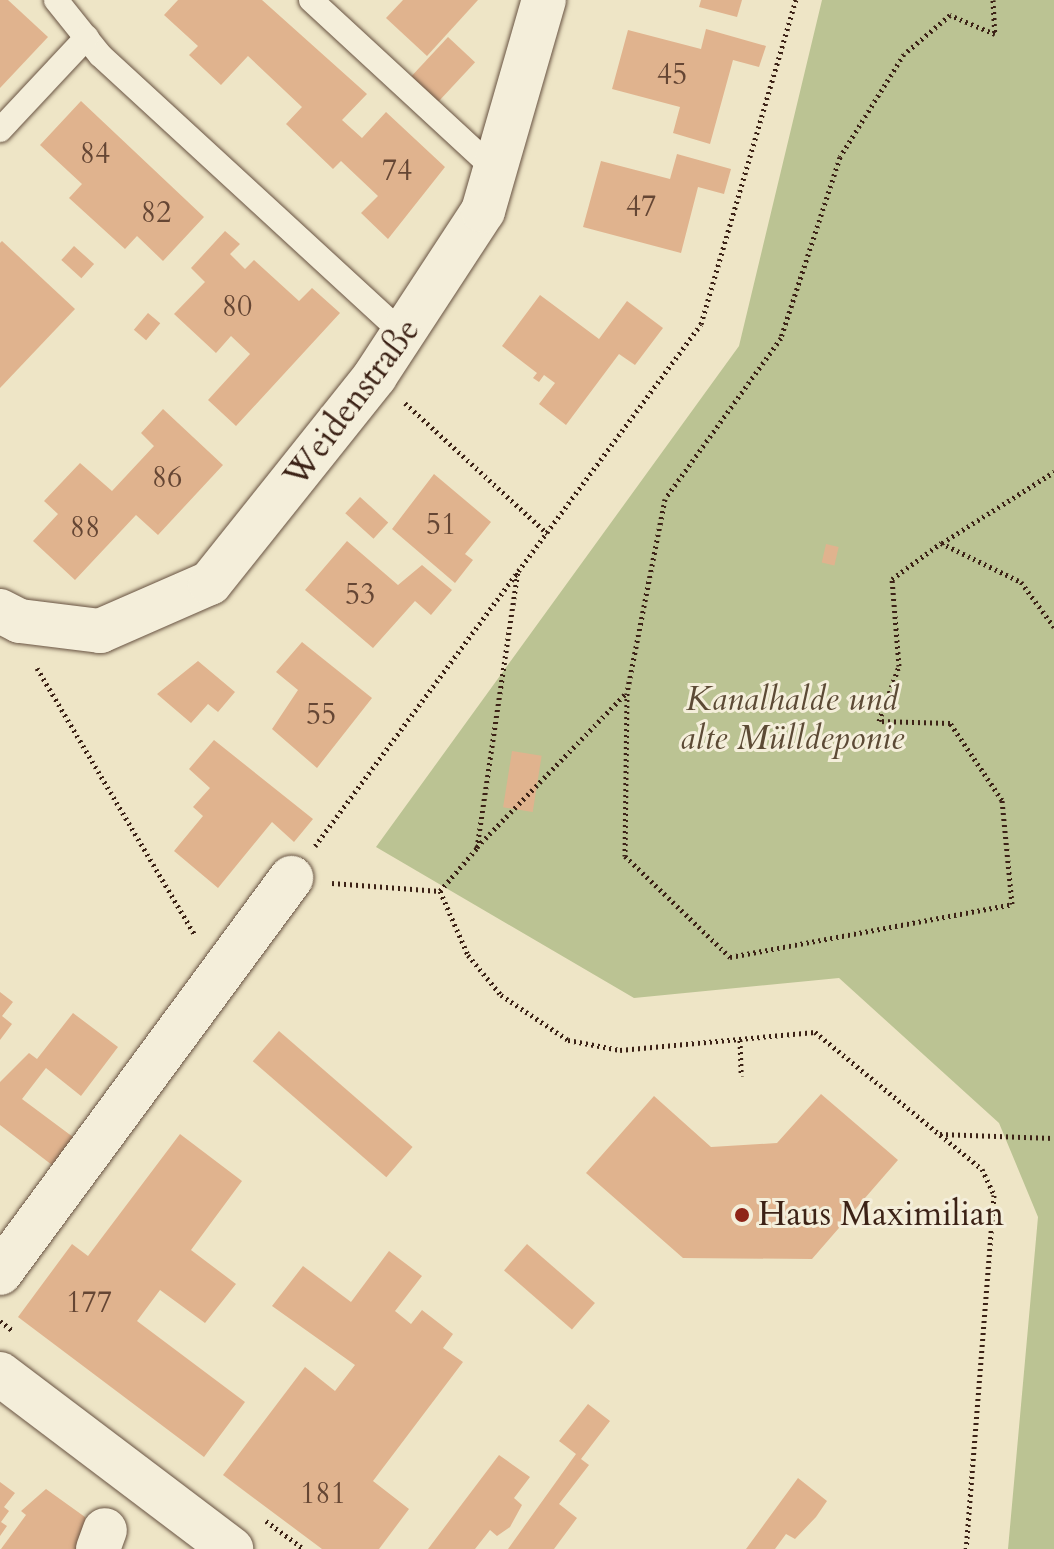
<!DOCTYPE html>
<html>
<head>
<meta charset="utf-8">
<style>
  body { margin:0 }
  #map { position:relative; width:1054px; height:1549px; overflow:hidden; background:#eee5c6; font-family:Cardo,serif }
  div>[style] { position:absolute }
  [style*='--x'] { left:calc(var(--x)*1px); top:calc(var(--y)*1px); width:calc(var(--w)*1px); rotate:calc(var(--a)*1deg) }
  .green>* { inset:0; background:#bbc393 }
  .building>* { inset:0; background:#e0b38e; transform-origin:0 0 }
  .path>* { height:5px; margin-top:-2.5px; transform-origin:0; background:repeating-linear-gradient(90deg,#3c2216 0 2px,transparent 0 6px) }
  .roads { filter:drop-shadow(0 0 2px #685342) drop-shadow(0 0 2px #685342) }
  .lane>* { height:24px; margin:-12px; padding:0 12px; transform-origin:12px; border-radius:12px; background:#f4eeda }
  .street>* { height:44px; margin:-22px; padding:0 22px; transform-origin:22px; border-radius:22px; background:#f4eeda }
  .secondary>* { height:44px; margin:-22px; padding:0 22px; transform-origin:22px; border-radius:22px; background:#f4eeda }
  .dots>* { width:22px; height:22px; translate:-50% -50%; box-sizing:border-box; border:4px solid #f4eeda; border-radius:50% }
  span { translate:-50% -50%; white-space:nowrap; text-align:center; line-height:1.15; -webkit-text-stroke:6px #f4eeda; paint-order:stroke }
  .number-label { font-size:30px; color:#654634 }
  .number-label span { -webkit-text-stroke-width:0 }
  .street-label { font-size:34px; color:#3c2216 }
  .park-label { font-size:34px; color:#5c4a35; font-style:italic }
  .poi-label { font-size:34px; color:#3c2216 }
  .left { translate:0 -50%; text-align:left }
</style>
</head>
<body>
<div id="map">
  <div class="green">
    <i style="clip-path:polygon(822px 0,1054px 0,1054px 1549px,1008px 1549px,1038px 1217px,999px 1123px,839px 978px,634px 998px,376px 847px,739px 346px)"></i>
  </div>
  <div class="building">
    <i style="clip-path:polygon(0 0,8px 0,48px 37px,0 88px)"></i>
    <i style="clip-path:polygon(178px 0,262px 0,367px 94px,342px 120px,362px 138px,386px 112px,445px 167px,388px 239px,361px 213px,378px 196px,341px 161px,333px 169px,286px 124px,302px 107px,248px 56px,221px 85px,189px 55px,198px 46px,164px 15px)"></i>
    <i style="clip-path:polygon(403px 0,478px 0,427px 56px,386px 18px)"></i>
    <i style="clip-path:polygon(701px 0,742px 0,737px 17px,699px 7px)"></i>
    <i style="clip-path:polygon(706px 29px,766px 46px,759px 67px,733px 60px,710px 144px,673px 133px,680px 107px,612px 89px,628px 30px,701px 49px)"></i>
    <i style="left:448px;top:37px;width:37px;height:58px;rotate:43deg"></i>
    <i style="clip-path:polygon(81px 101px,204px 217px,163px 261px,137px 236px,125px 249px,69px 198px,82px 184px,40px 145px)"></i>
    <i style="clip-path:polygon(677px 154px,731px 169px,724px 194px,698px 187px,681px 253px,583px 227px,601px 161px,670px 179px)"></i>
    <i style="clip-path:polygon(225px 231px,240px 244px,230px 254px,245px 269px,254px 260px,299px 301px,312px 288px,340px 313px,236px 426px,208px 400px,250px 354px,231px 336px,216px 353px,174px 314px,205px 282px,191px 268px)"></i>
    <i style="clip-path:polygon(2px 241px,75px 309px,0 388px,0 243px)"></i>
    <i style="left:74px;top:246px;width:27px;height:19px;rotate:42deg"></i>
    <i style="clip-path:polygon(540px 295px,599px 339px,627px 301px,663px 328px,635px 365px,619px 354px,566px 425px,539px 404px,555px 383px,544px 375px,539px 382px,533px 378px,537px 373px,502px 346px)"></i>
    <i style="left:148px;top:313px;width:16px;height:22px;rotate:40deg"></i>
    <i style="clip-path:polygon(163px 409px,223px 465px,158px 535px,136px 515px,75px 580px,33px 541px,58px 514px,44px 501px,80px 463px,112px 491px,154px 446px,141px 433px)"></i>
    <i style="clip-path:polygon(434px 474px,491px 522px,465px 554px,473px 560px,455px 583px,392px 529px)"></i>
    <i style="left:360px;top:497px;width:38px;height:22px;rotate:42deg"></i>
    <i style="clip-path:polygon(347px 541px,398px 585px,422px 565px,452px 590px,431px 615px,415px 601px,373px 648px,305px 590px)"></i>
    <i style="left:826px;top:544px;width:13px;height:19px;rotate:13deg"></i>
    <i style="clip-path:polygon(302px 642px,372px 698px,317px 768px,272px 729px,298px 690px,276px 672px)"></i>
    <i style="clip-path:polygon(198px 661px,235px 692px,218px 712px,208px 704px,191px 723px,157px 694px)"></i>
    <i style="clip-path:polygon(214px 740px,313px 819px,294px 842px,272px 822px,218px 888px,174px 851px,203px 816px,193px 807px,210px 788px,189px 769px)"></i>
    <i style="left:512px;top:751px;width:30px;height:57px;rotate:9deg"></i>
    <i style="clip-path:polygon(0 992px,13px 1002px,2px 1016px,12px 1024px,0 1040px)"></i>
    <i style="clip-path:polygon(73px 1013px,118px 1047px,81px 1096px,46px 1068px,22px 1099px,73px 1137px,52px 1165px,0 1125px,0 1082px,29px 1053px,37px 1059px)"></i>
    <i style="left:279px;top:1031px;width:177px;height:40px;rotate:41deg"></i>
    <i style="clip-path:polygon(821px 1094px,898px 1160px,812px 1259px,683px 1258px,586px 1173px,654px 1096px,711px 1147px,777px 1143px)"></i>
    <i style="clip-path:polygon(180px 1134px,242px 1181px,191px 1250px,236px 1284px,205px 1323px,160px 1290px,137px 1321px,245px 1402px,204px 1457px,18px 1317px,72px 1244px,88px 1256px)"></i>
    <i style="left:527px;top:1244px;width:90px;height:35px;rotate:41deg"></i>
    <i style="clip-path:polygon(389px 1251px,422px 1276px,395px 1311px,411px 1324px,422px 1310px,453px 1334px,443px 1348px,463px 1362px,373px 1481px,409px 1509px,379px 1549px,322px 1549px,223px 1475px,305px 1367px,335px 1391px,355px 1365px,272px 1306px,303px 1266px,351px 1302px)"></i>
    <i style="clip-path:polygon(588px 1404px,610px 1421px,581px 1459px,589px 1465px,559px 1504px,577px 1518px,554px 1549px,508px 1549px,576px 1454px,559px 1441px)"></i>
    <i style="clip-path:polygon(499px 1455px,530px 1477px,514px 1498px,522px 1505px,510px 1527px,497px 1536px,490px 1530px,475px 1549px,428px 1549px)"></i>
    <i style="clip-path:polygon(798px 1478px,827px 1501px,816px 1517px,795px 1539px,786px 1534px,775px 1549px,746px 1549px)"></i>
    <i style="clip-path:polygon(0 1482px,15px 1493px,4px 1507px,9px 1511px,1px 1522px,7px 1526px,0 1536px)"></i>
    <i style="clip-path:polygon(46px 1489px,85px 1517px,88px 1528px,80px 1549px,1px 1549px,26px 1515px,21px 1511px)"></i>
  </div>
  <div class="path">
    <i style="--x:993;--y:0;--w:34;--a:87"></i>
    <i style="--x:995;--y:34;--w:49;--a:-157.1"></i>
    <i style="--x:950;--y:15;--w:60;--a:139.7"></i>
    <i style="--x:904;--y:54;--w:121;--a:121.9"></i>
    <i style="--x:840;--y:157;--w:190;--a:108.1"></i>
    <i style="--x:781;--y:338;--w:198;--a:125.8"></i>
    <i style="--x:665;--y:499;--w:198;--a:101.1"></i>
    <i style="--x:627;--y:693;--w:163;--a:90.7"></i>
    <i style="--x:625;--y:856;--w:146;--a:43.9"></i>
    <i style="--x:730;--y:957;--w:287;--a:-10.6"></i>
    <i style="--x:1012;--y:904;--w:104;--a:-95.5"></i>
    <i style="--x:1002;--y:800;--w:93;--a:-124"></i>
    <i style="--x:950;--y:723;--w:71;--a:-178.4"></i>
    <i style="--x:879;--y:721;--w:59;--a:-70"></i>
    <i style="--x:899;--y:666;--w:87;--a:-94.6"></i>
    <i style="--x:892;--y:579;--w:61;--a:-36.3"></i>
    <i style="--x:941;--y:543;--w:89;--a:26"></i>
    <i style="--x:1021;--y:582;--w:56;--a:53.7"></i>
    <i style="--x:405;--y:403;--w:193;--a:42.5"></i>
    <i style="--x:942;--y:543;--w:133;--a:-32.4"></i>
    <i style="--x:37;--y:668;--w:310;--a:59.4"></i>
    <i style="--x:315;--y:846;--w:649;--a:-53.52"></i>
    <i style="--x:701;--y:324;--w:338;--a:-73.7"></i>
    <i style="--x:477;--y:847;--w:214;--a:-45.9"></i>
    <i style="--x:332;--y:883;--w:108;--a:4.2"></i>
    <i style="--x:440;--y:891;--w:70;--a:66.4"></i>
    <i style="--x:468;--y:955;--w:52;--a:50.5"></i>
    <i style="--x:501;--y:995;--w:81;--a:33.9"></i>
    <i style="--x:568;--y:1040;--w:53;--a:10.9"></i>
    <i style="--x:620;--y:1050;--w:196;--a:-5.3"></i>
    <i style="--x:815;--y:1032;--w:216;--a:39.4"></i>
    <i style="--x:982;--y:1169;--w:29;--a:65"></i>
    <i style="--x:994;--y:1195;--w:355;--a:94.5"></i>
    <i style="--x:440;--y:891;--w:57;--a:-49.3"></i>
    <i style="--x:477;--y:848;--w:279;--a:-81.6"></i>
    <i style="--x:740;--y:1040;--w:36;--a:88"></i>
    <i style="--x:940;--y:1134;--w:114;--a:2"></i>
    <i style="--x:0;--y:1321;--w:15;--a:37"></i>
    <i style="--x:266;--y:1521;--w:47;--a:36.4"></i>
  </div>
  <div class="roads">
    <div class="lane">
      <i style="--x:56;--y:0;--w:70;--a:51.3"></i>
      <i style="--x:100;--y:55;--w:414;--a:42.6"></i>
      <i style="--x:311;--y:0;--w:251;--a:42.7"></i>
      <i style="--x:0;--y:130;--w:127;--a:-46.9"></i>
    </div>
    <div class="street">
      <i style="--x:0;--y:611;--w:22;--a:27"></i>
      <i style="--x:20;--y:621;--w:81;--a:7.1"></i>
      <i style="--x:100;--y:631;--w:120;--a:-23.6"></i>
      <i style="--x:210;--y:583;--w:265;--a:-51.4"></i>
      <i style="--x:375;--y:376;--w:197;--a:-56.8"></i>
      <i style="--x:483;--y:211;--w:220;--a:-73.9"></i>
      <i style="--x:0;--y:1273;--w:491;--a:-53.6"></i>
      <i style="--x:98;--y:1549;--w:20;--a:-70"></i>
    </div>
    <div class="secondary">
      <i style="--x:0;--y:1374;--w:290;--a:37.1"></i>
    </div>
  </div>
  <div class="dots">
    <i style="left:742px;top:1215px;background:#8f2418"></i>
  </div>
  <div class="number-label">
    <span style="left:672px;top:75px">45</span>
    <span style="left:95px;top:154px">84</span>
    <span style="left:397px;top:171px">74</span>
    <span style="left:641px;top:207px">47</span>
    <span style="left:156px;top:213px">82</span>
    <span style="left:237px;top:307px">80</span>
    <span style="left:167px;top:478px">86</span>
    <span style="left:441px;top:525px">51</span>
    <span style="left:85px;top:528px">88</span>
    <span style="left:360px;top:595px">53</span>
    <span style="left:321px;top:715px">55</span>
    <span style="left:89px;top:1303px">177</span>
    <span style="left:323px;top:1494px">181</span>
  </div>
  <div class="street-label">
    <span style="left:352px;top:403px;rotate:-53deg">Weidenstraße</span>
  </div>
  <div class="park-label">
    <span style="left:792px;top:719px">Kanalhalde und<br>alte Mülldeponie</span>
  </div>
  <div class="poi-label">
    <span class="left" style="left:758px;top:1215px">Haus Maximilian</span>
  </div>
</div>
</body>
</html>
